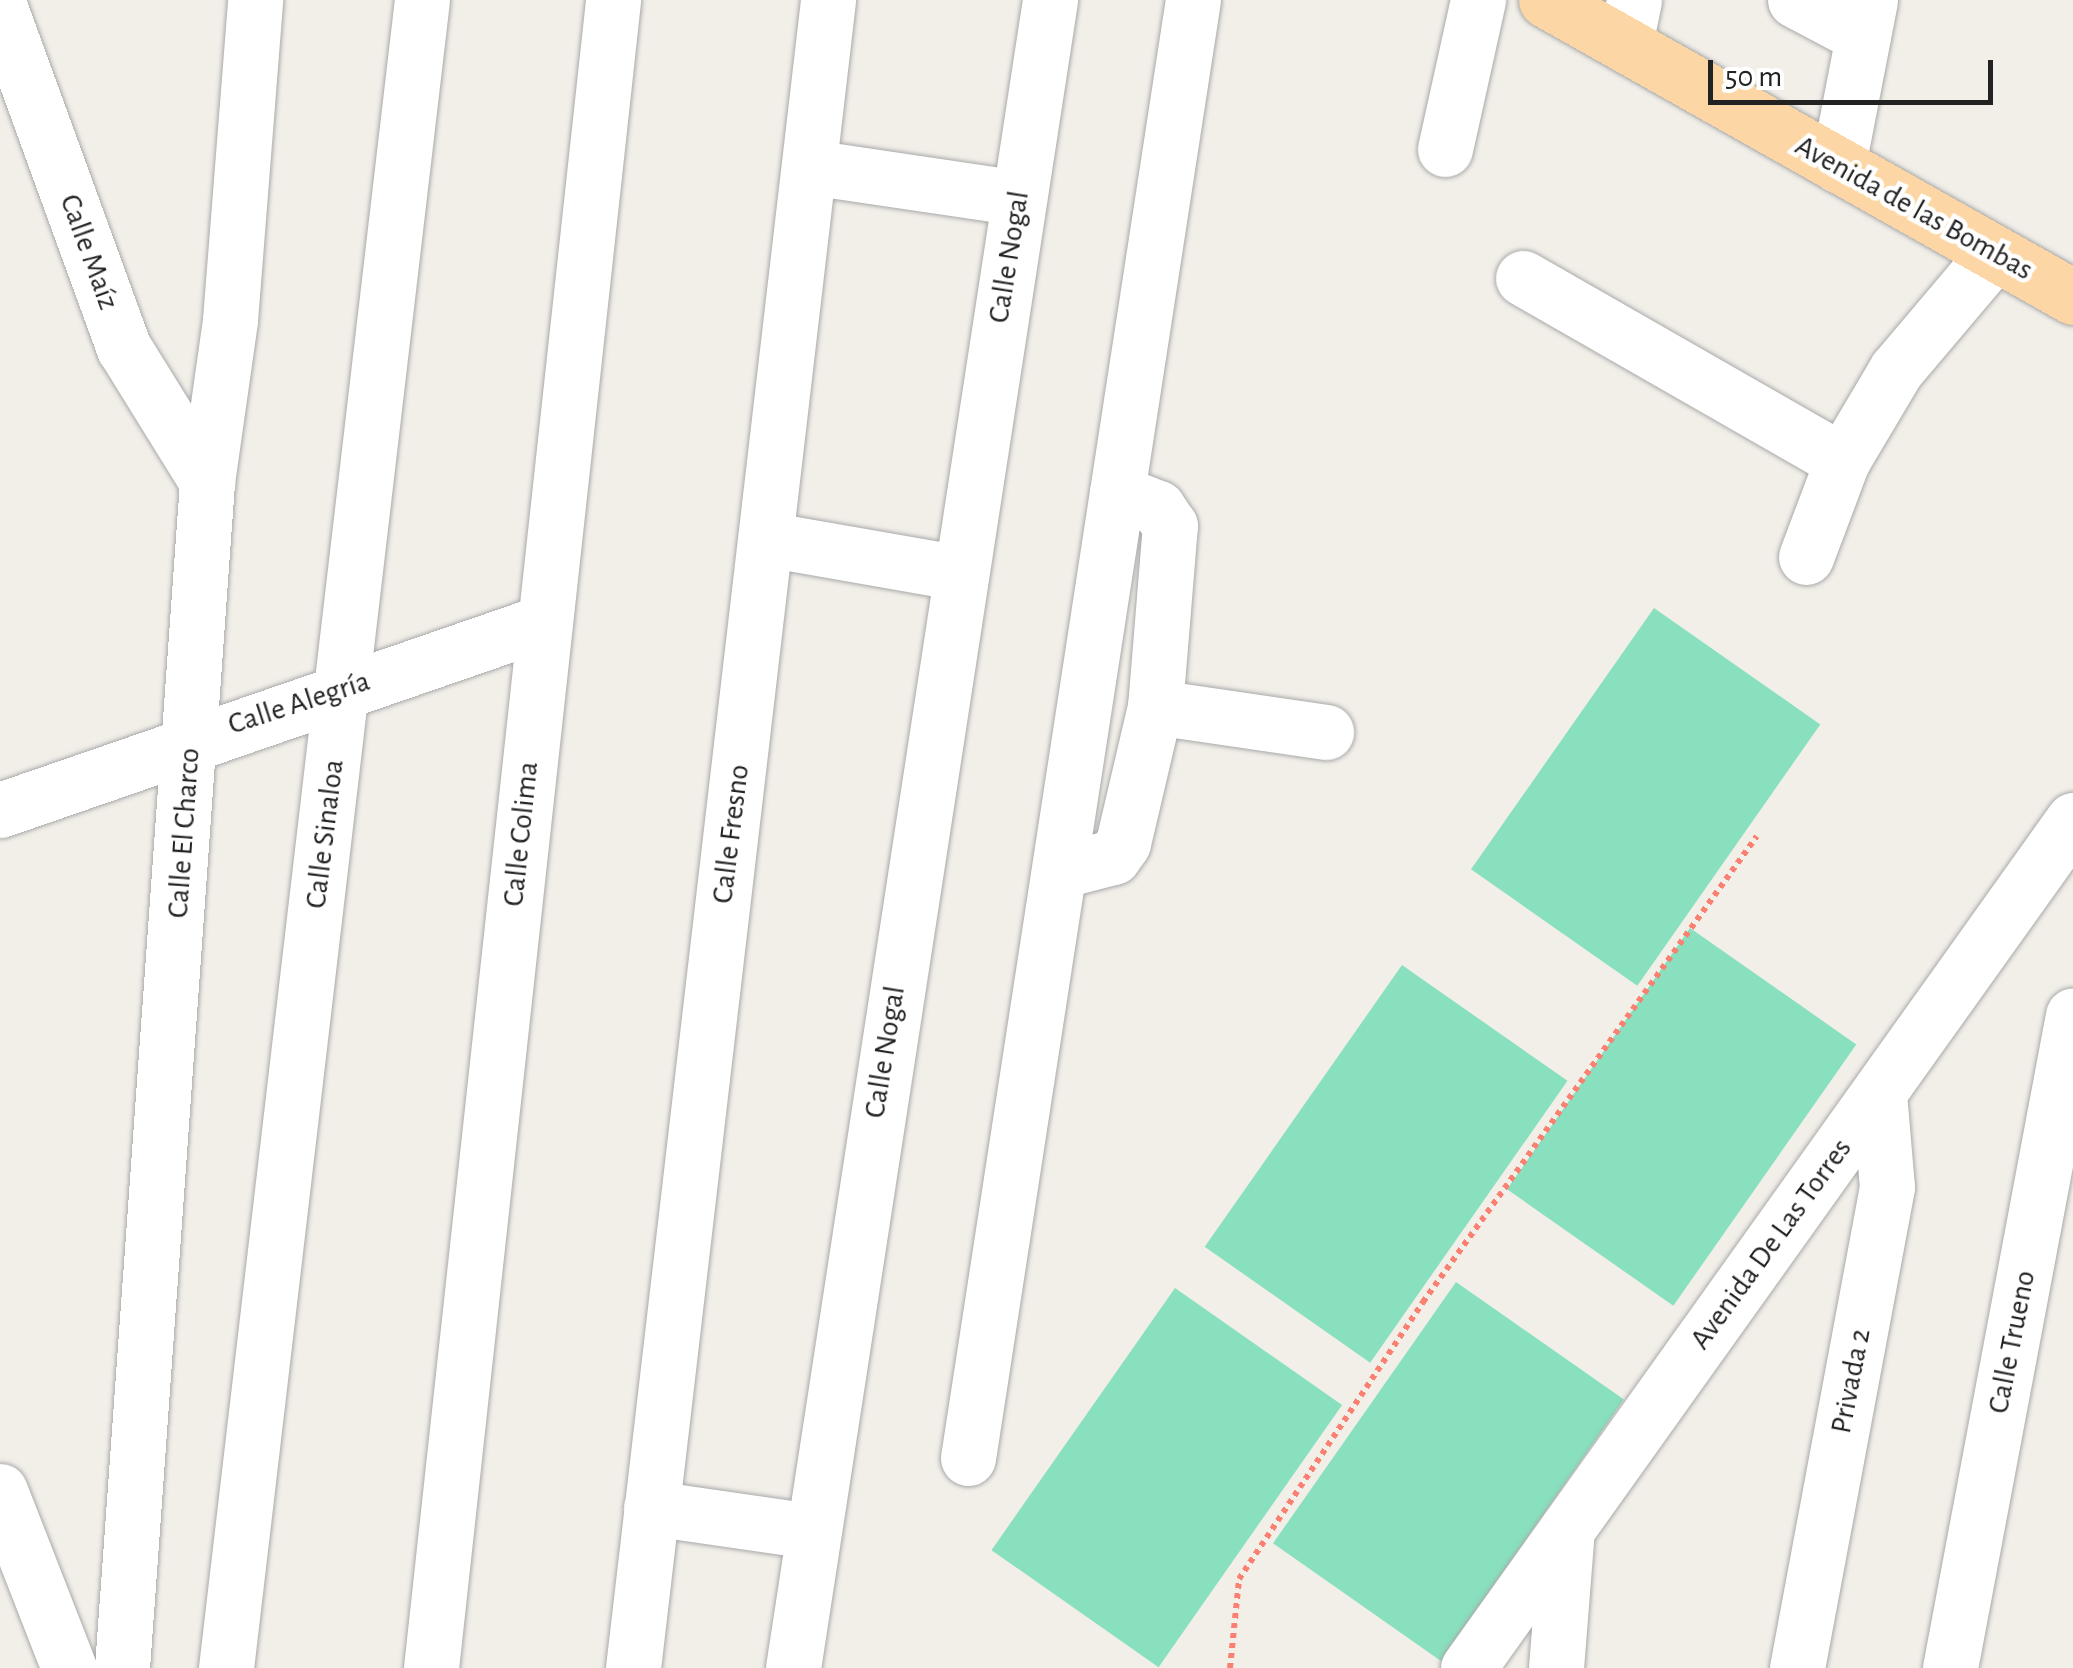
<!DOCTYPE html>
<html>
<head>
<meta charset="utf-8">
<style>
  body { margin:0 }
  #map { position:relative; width:2073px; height:1668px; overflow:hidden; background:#f2efe9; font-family:"Alegreya Sans",sans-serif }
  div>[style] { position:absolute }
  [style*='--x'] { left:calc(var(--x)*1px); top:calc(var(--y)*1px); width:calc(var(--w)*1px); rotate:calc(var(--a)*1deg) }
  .pitch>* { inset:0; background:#88e0be; transform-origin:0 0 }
  .path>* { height:6px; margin-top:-3px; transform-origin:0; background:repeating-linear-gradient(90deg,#fa8072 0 5px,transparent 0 10px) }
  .roads { filter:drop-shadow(0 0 2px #a9a9a9) drop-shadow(0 0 2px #a9a9a9) }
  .minor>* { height:55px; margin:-27.5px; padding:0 27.5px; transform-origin:27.5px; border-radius:27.5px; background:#fff }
  .major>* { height:55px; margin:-27.5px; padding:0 27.5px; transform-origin:27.5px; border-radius:27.5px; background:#fcd6a4 }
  span { translate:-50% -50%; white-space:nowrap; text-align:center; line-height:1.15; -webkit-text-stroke:9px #fff; paint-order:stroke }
  .street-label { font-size:30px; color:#222 }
  .scale { position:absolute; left:1708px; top:60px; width:285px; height:45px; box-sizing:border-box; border:5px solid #222; border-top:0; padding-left:12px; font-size:30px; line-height:35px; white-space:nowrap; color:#222; -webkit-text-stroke:8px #fff; paint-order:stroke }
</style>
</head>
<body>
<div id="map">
  <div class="pitch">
    <i style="left:1654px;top:608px;width:203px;height:319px;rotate:35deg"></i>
    <i style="left:1690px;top:928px;width:203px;height:319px;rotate:35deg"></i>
    <i style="left:1402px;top:965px;width:202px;height:344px;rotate:35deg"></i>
    <i style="left:1456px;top:1282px;width:205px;height:319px;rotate:35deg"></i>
    <i style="left:1175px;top:1288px;width:204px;height:320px;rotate:35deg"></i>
  </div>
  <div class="path">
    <i style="--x:1230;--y:1668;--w:89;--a:-84.2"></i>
    <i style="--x:1239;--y:1579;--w:333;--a:-56.4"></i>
    <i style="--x:1423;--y:1302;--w:573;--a:-54.37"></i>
  </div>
  <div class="roads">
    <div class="minor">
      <i style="--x:1795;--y:0;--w:77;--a:27.9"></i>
      <i style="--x:0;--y:8;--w:362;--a:70"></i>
      <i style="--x:124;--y:348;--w:158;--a:58.2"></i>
      <i style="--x:1625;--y:44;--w:45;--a:-78.4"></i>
      <i style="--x:1445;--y:149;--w:153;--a:-77.5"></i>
      <i style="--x:1838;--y:165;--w:168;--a:-79"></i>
      <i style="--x:810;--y:167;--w:211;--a:8.4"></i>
      <i style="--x:1523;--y:278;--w:368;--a:29.8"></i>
      <i style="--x:766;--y:539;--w:197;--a:9.9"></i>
      <i style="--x:1806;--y:557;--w:103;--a:-69.4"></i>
      <i style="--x:1842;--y:461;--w:106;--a:-59.3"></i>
      <i style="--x:1896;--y:370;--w:153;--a:-49.8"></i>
      <i style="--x:1155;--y:707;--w:173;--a:8.3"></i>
      <i style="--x:0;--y:810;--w:576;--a:-19.06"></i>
      <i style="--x:1059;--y:871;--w:56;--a:-14.5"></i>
      <i style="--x:1113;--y:857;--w:17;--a:-54"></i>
      <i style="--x:1123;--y:843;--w:140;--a:-76.8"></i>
      <i style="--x:1155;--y:707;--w:182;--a:-85.3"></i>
      <i style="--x:1170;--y:526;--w:22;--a:-124"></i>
      <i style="--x:1158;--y:508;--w:44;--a:-158.7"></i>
      <i style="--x:968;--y:1458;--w:1475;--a:-81.23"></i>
      <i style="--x:0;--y:1491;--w:190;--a:68.7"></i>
      <i style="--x:651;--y:1508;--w:162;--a:8.2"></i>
      <i style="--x:122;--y:1668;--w:1189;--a:-85.9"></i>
      <i style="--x:207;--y:482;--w:164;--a:-81.9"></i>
      <i style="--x:230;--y:320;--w:321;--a:-85.5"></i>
      <i style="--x:226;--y:1668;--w:1679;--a:-83.3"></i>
      <i style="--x:431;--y:1668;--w:1678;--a:-83.77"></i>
      <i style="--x:633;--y:1668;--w:1679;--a:-83.33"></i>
      <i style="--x:793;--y:1668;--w:1688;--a:-81.24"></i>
      <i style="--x:1468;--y:1668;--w:1042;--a:-54.49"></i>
      <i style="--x:1556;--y:1668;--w:139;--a:-85.5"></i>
      <i style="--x:1797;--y:1668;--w:489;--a:-79.4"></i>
      <i style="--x:1887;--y:1187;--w:94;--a:-94.9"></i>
      <i style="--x:1950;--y:1668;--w:664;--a:-79.33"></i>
    </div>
    <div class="major">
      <i style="--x:1546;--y:0;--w:605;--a:29.4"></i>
    </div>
  </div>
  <div class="street-label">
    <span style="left:1914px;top:208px;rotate:29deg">Avenida de las Bombas</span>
    <span style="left:89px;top:252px;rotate:70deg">Calle Maíz</span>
    <span style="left:1009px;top:257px;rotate:-81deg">Calle Nogal</span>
    <span style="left:299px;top:703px;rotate:-18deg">Calle Alegría</span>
    <span style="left:184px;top:833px;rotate:-86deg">Calle El Charco</span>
    <span style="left:325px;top:834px;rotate:-83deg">Calle Sinaloa</span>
    <span style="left:521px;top:834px;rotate:-84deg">Calle Colima</span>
    <span style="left:731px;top:834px;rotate:-83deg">Calle Fresno</span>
    <span style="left:885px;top:1052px;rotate:-81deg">Calle Nogal</span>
    <span style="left:1771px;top:1244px;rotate:-54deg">Avenida De Las Torres</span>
    <span style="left:2012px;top:1342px;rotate:-79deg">Calle Trueno</span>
    <span style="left:1851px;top:1381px;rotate:-79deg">Privada 2</span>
  </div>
  <div class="scale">50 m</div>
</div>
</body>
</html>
